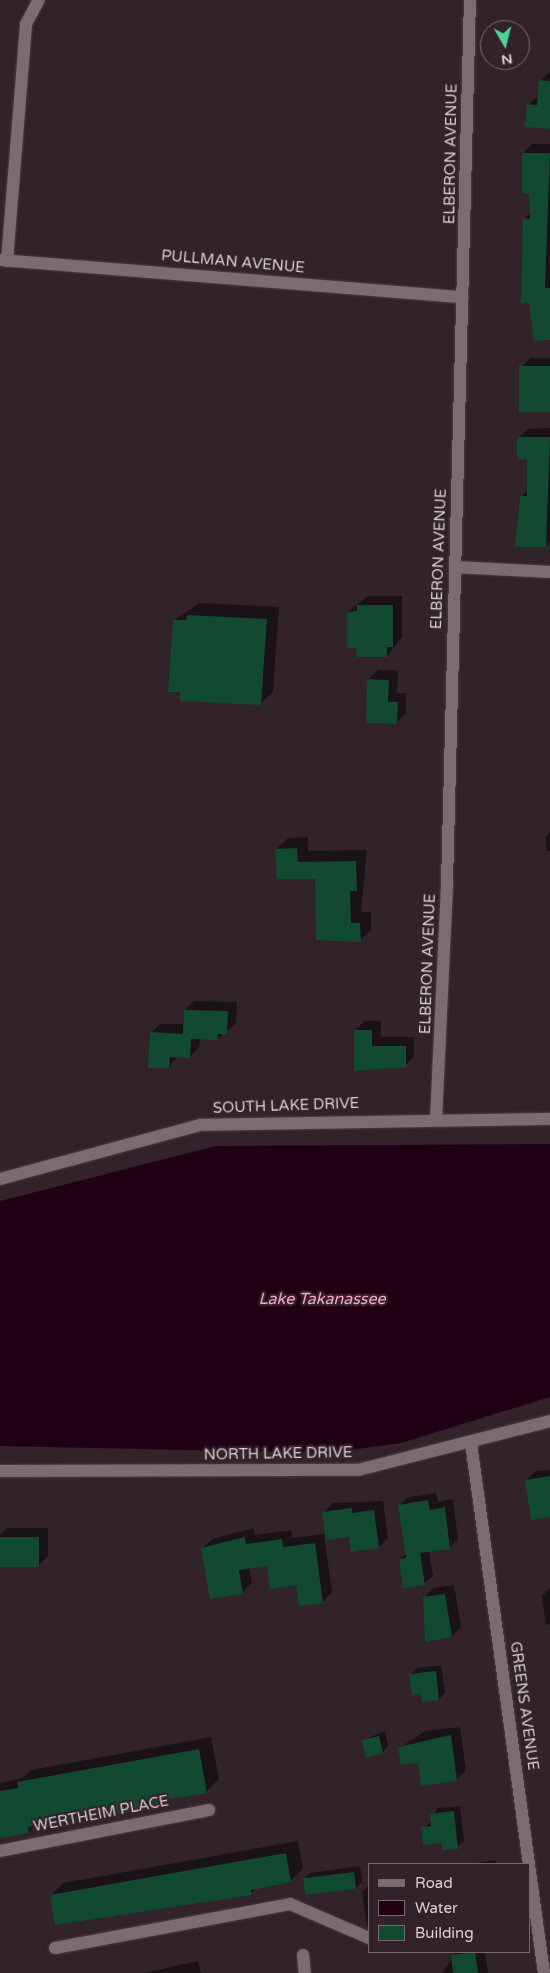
<!DOCTYPE html>
<html>
<head>
<meta charset="utf-8">
<style>
  body { margin:0 }
  #map { position:relative; width:550px; height:1973px; overflow:hidden; background:#32232a; font-family:"Varela Round",sans-serif }
  div>[style] { position:absolute }
  [style*='--x'] { left:calc(var(--x)*1px); top:calc(var(--y)*1px); width:calc(var(--w)*1px); rotate:calc(var(--a)*1deg) }
  .water>* { inset:0; background:#220014 }
  .shadow>* { inset:0; background:#0007 }
  .building>* { inset:0; background:#114931; transform-origin:0 0 }
  .roads { filter:drop-shadow(0 0 1px #4b3f45) drop-shadow(0 0 1px #4b3f45) }
  .minor>* { height:12px; margin:-6px; padding:0 6px; transform-origin:6px; border-radius:6px; background:#7d6b73 }
  span { translate:-50% -50%; white-space:nowrap; text-align:center; line-height:1.15; -webkit-text-stroke:4.5px #32232a; paint-order:stroke }
  .street-label { font-size:15px; color:#dbd1d5 }
  .water-label { font-size:16px; color:#fba2cf; font-style:italic }
  .legend { position:absolute; left:368px; top:1863px; width:162px; height:90px; box-sizing:border-box; background:#32232a; border:1px solid #76696e; margin:0; padding:6px 9px; list-style:none; font-size:15px; color:#dbd1d5 }
  .legend li { display:flex; align-items:center; gap:10px; height:25px }
  .legend b { width:25px; border:1px solid #76696e }
  .north { position:absolute; left:480px; top:20px; width:50px; height:50px; box-sizing:border-box; background:#32232a; border:1px solid #76696e; border-radius:50%; rotate:172deg; font-size:14px; font-weight:700; line-height:20px; text-align:center; color:#dbd1d5 }
  .north::after { content:''; display:block; margin:auto; width:18px; height:22px; background:#4fd399; clip-path:polygon(50% 0,100% 100%,50% 72%,0 100%) }
</style>
</head>
<body>
<div id="map">
  <div class="water">
    <i style="clip-path:polygon(550px 1144px,550px 1397px,401px 1443px,329px 1453px,0 1446px,0 1201px,216px 1146px)"></i>
  </div>
  <div class="shadow">
    <i style="clip-path:polygon(550px 71px,550px 127px,528px 105px,539px 96px,540px 81px)"></i>
    <i style="clip-path:polygon(532px 144px,550px 144px,550px 339px,524px 219px,531px 212px,531px 192px,523px 153px)"></i>
    <i style="clip-path:polygon(530px 358px,550px 358px,550px 410px,521px 368px)"></i>
    <i style="clip-path:polygon(550px 428px,550px 542px,546px 546px,521px 497px,528px 490px,528px 458px,518px 438px,528px 429px)"></i>
    <i style="clip-path:polygon(368px 596px,402px 596px,402px 637px,387px 656px,358px 646px,348px 612px)"></i>
    <i style="clip-path:polygon(200px 603px,279px 607px,273px 692px,260px 704px,174px 620px)"></i>
    <i style="clip-path:polygon(378px 670px,398px 671px,397px 693px,406px 693px,406px 713px,396px 723px,368px 679px)"></i>
    <i style="clip-path:polygon(550px 832px,550px 851px,546px 851px,546px 836px)"></i>
    <i style="clip-path:polygon(308px 837px,308px 851px,367px 850px,361px 912px,371px 912px,371px 930px,360px 941px,316px 878px,276px 849px,288px 838px)"></i>
    <i style="clip-path:polygon(194px 1001px,237px 1002px,236px 1024px,217px 1039px,200px 1038px,199px 1047px,190px 1057px,178px 1056px,169px 1067px,151px 1033px,160px 1024px,184px 1024px,185px 1010px)"></i>
    <i style="clip-path:polygon(364px 1021px,381px 1021px,381px 1037px,414px 1037px,414px 1056px,405px 1066px,355px 1070px,355px 1031px)"></i>
    <i style="clip-path:polygon(550px 1470px,550px 1515px,526px 1480px,536px 1471px)"></i>
    <i style="clip-path:polygon(436px 1493px,438px 1502px,453px 1499px,458px 1539px,450px 1547px,429px 1550px,433px 1576px,424px 1584px,400px 1559px,407px 1553px,400px 1505px,408px 1497px)"></i>
    <i style="clip-path:polygon(383px 1501px,388px 1538px,379px 1547px,350px 1536px,324px 1512px,333px 1503px)"></i>
    <i style="clip-path:polygon(7px 1528px,48px 1528px,48px 1556px,38px 1566px,0 1566px,0 1534px)"></i>
    <i style="clip-path:polygon(254px 1528px,255px 1535px,291px 1530px,292px 1538px,324px 1534px,332px 1592px,323px 1602px,268px 1565px,249px 1567px,252px 1583px,242px 1593px,202px 1549px,212px 1539px)"></i>
    <i style="clip-path:polygon(454px 1585px,461px 1627px,452px 1636px,426px 1640px,424px 1598px,433px 1588px)"></i>
    <i style="clip-path:polygon(550px 1588px,550px 1624px,546px 1625px,542px 1596px)"></i>
    <i style="clip-path:polygon(441px 1665px,445px 1693px,439px 1699px,422px 1693px,411px 1674px,417px 1668px)"></i>
    <i style="clip-path:polygon(460px 1727px,466px 1770px,456px 1780px,399px 1748px,425px 1731px)"></i>
    <i style="clip-path:polygon(385px 1731px,388px 1746px,382px 1753px,363px 1740px)"></i>
    <i style="clip-path:polygon(211px 1737px,219px 1779px,206px 1792px,167px 1799px,159px 1806px,37px 1824px,29px 1832px,0 1837px,0 1783px,23px 1778px,31px 1770px)"></i>
    <i style="clip-path:polygon(460px 1806px,464px 1841px,457px 1847px,423px 1828px,432px 1821px,437px 1808px)"></i>
    <i style="clip-path:polygon(298px 1841px,303px 1869px,290px 1881px,258px 1887px,251px 1894px,51px 1896px,63px 1883px)"></i>
    <i style="clip-path:polygon(496px 1860px,496px 1864px,470px 1864px)"></i>
    <i style="clip-path:polygon(360px 1866px,362px 1882px,356px 1888px,304px 1879px,310px 1873px)"></i>
    <i style="clip-path:polygon(369px 1885px,369px 1925px,367px 1925px,362px 1892px)"></i>
    <i style="clip-path:polygon(456px 1952px,485px 1952px,488px 1973px,442px 1973px)"></i>
    <i style="clip-path:polygon(198px 1961px,201px 1973px,143px 1973px)"></i>
  </div>
  <div class="building">
    <i style="clip-path:polygon(539px 80px,550px 81px,550px 129px,525px 127px,527px 104px,537px 105px)"></i>
    <i style="clip-path:polygon(522px 153px,550px 153px,545px 288px,550px 288px,550px 340px,534px 341px,529px 303px,521px 304px,523px 218px,530px 219px,529px 194px,522px 193px)"></i>
    <i style="left:550px;top:366px;width:46px;height:31px;rotate:90deg"></i>
    <i style="clip-path:polygon(517px 437px,550px 437px,546px 547px,515px 547px,520px 496px,527px 496px,527px 459px,517px 459px)"></i>
    <i style="clip-path:polygon(357px 605px,393px 605px,393px 647px,387px 647px,387px 657px,356px 657px,357px 648px,347px 648px,347px 612px,357px 611px)"></i>
    <i style="clip-path:polygon(187px 615px,267px 619px,261px 705px,180px 701px,180px 692px,168px 692px,173px 620px,186px 620px)"></i>
    <i style="clip-path:polygon(367px 679px,389px 680px,388px 702px,398px 702px,397px 724px,366px 723px)"></i>
    <i style="clip-path:polygon(297px 848px,298px 862px,356px 861px,357px 891px,350px 891px,351px 923px,360px 923px,361px 942px,316px 940px,315px 879px,277px 879px,275px 849px)"></i>
    <i style="clip-path:polygon(184px 1010px,228px 1011px,227px 1035px,218px 1034px,218px 1040px,191px 1039px,190px 1058px,170px 1057px,169px 1068px,148px 1068px,150px 1032px,183px 1034px)"></i>
    <i style="clip-path:polygon(354px 1030px,372px 1030px,372px 1046px,406px 1046px,406px 1067px,354px 1071px)"></i>
    <i style="clip-path:polygon(550px 1476px,550px 1517px,531px 1520px,525px 1480px)"></i>
    <i style="clip-path:polygon(428px 1500px,430px 1510px,445px 1507px,450px 1549px,420px 1553px,425px 1585px,403px 1588px,399px 1559px,406px 1558px,398px 1505px)"></i>
    <i style="clip-path:polygon(352px 1508px,352px 1513px,374px 1510px,379px 1548px,351px 1552px,349px 1537px,326px 1540px,322px 1512px)"></i>
    <i style="left:0;top:1537px;width:39px;height:30px"></i>
    <i style="clip-path:polygon(245px 1537px,246px 1544px,282px 1539px,283px 1547px,315px 1543px,323px 1603px,299px 1606px,296px 1585px,270px 1589px,267px 1566px,239px 1570px,243px 1594px,210px 1599px,201px 1548px)"></i>
    <i style="clip-path:polygon(445px 1594px,452px 1637px,425px 1642px,423px 1597px)"></i>
    <i style="clip-path:polygon(436px 1671px,439px 1700px,422px 1702px,421px 1694px,412px 1695px,409px 1674px)"></i>
    <i style="clip-path:polygon(451px 1735px,457px 1781px,421px 1786px,418px 1763px,401px 1765px,398px 1747px)"></i>
    <i style="left:379px;top:1736px;width:18px;height:18px;rotate:77deg"></i>
    <i style="clip-path:polygon(199px 1749px,207px 1793px,158px 1801px,159px 1808px,28px 1827px,29px 1833px,0 1838px,0 1791px,18px 1788px,17px 1782px)"></i>
    <i style="clip-path:polygon(454px 1811px,458px 1849px,442px 1850px,442px 1843px,423px 1845px,421px 1827px,431px 1826px,430px 1814px)"></i>
    <i style="clip-path:polygon(286px 1853px,291px 1882px,251px 1890px,252px 1895px,55px 1925px,50px 1895px)"></i>
    <i style="left:354px;top:1872px;width:17px;height:51px;rotate:83deg"></i>
    <i style="clip-path:polygon(475px 1952px,478px 1973px,453px 1973px,451px 1955px)"></i>
  </div>
  <div class="roads">
    <div class="minor">
      <i style="--x:0;--y:260;--w:464;--a:4.6"></i>
      <i style="--x:7;--y:261;--w:238;--a:-85.4"></i>
      <i style="--x:26;--y:24;--w:27;--a:-62"></i>
      <i style="--x:455;--y:567;--w:95;--a:3"></i>
      <i style="--x:436;--y:1119;--w:236;--a:-87.3"></i>
      <i style="--x:447;--y:883;--w:883;--a:-88.51"></i>
      <i style="--x:0;--y:1179;--w:207;--a:-15.1"></i>
      <i style="--x:200;--y:1125;--w:350;--a:-1"></i>
      <i style="--x:471;--y:1443;--w:535;--a:82.16"></i>
      <i style="--x:0;--y:1471;--w:358;--a:-0.2"></i>
      <i style="--x:358;--y:1470;--w:198;--a:-14.3"></i>
      <i style="--x:0;--y:1851;--w:213;--a:-11.1"></i>
      <i style="--x:55;--y:1948;--w:239;--a:-10.6"></i>
      <i style="--x:290;--y:1904;--w:86;--a:23.3"></i>
      <i style="--x:303;--y:1955;--w:18;--a:84"></i>
    </div>
  </div>
  <div class="street-label">
    <span style="left:451px;top:154px;rotate:-89deg">ELBERON AVENUE</span>
    <span style="left:233px;top:262px;rotate:5deg">PULLMAN AVENUE</span>
    <span style="left:439px;top:559px;rotate:-88deg">ELBERON AVENUE</span>
    <span style="left:428px;top:964px;rotate:-88deg">ELBERON AVENUE</span>
    <span style="left:286px;top:1106px;rotate:-2deg">SOUTH LAKE DRIVE</span>
    <span style="left:278px;top:1454px;rotate:-1deg">NORTH LAKE DRIVE</span>
    <span style="left:524px;top:1706px;rotate:82deg">GREENS AVENUE</span>
    <span style="left:101px;top:1814px;rotate:-11deg">WERTHEIM PLACE</span>
  </div>
  <div class="water-label">
    <span style="left:322px;top:1299px">Lake Takanassee</span>
  </div>
  <ul class="legend">
  <li><b style="height:6px;background:#7d6b73"></b>Road</li>
  <li><b style="height:14px;background:#220014"></b>Water</li>
  <li><b style="height:14px;background:#114931"></b>Building</li>
  </ul>
  <div class="north">N</div>
</div>
</body>
</html>
